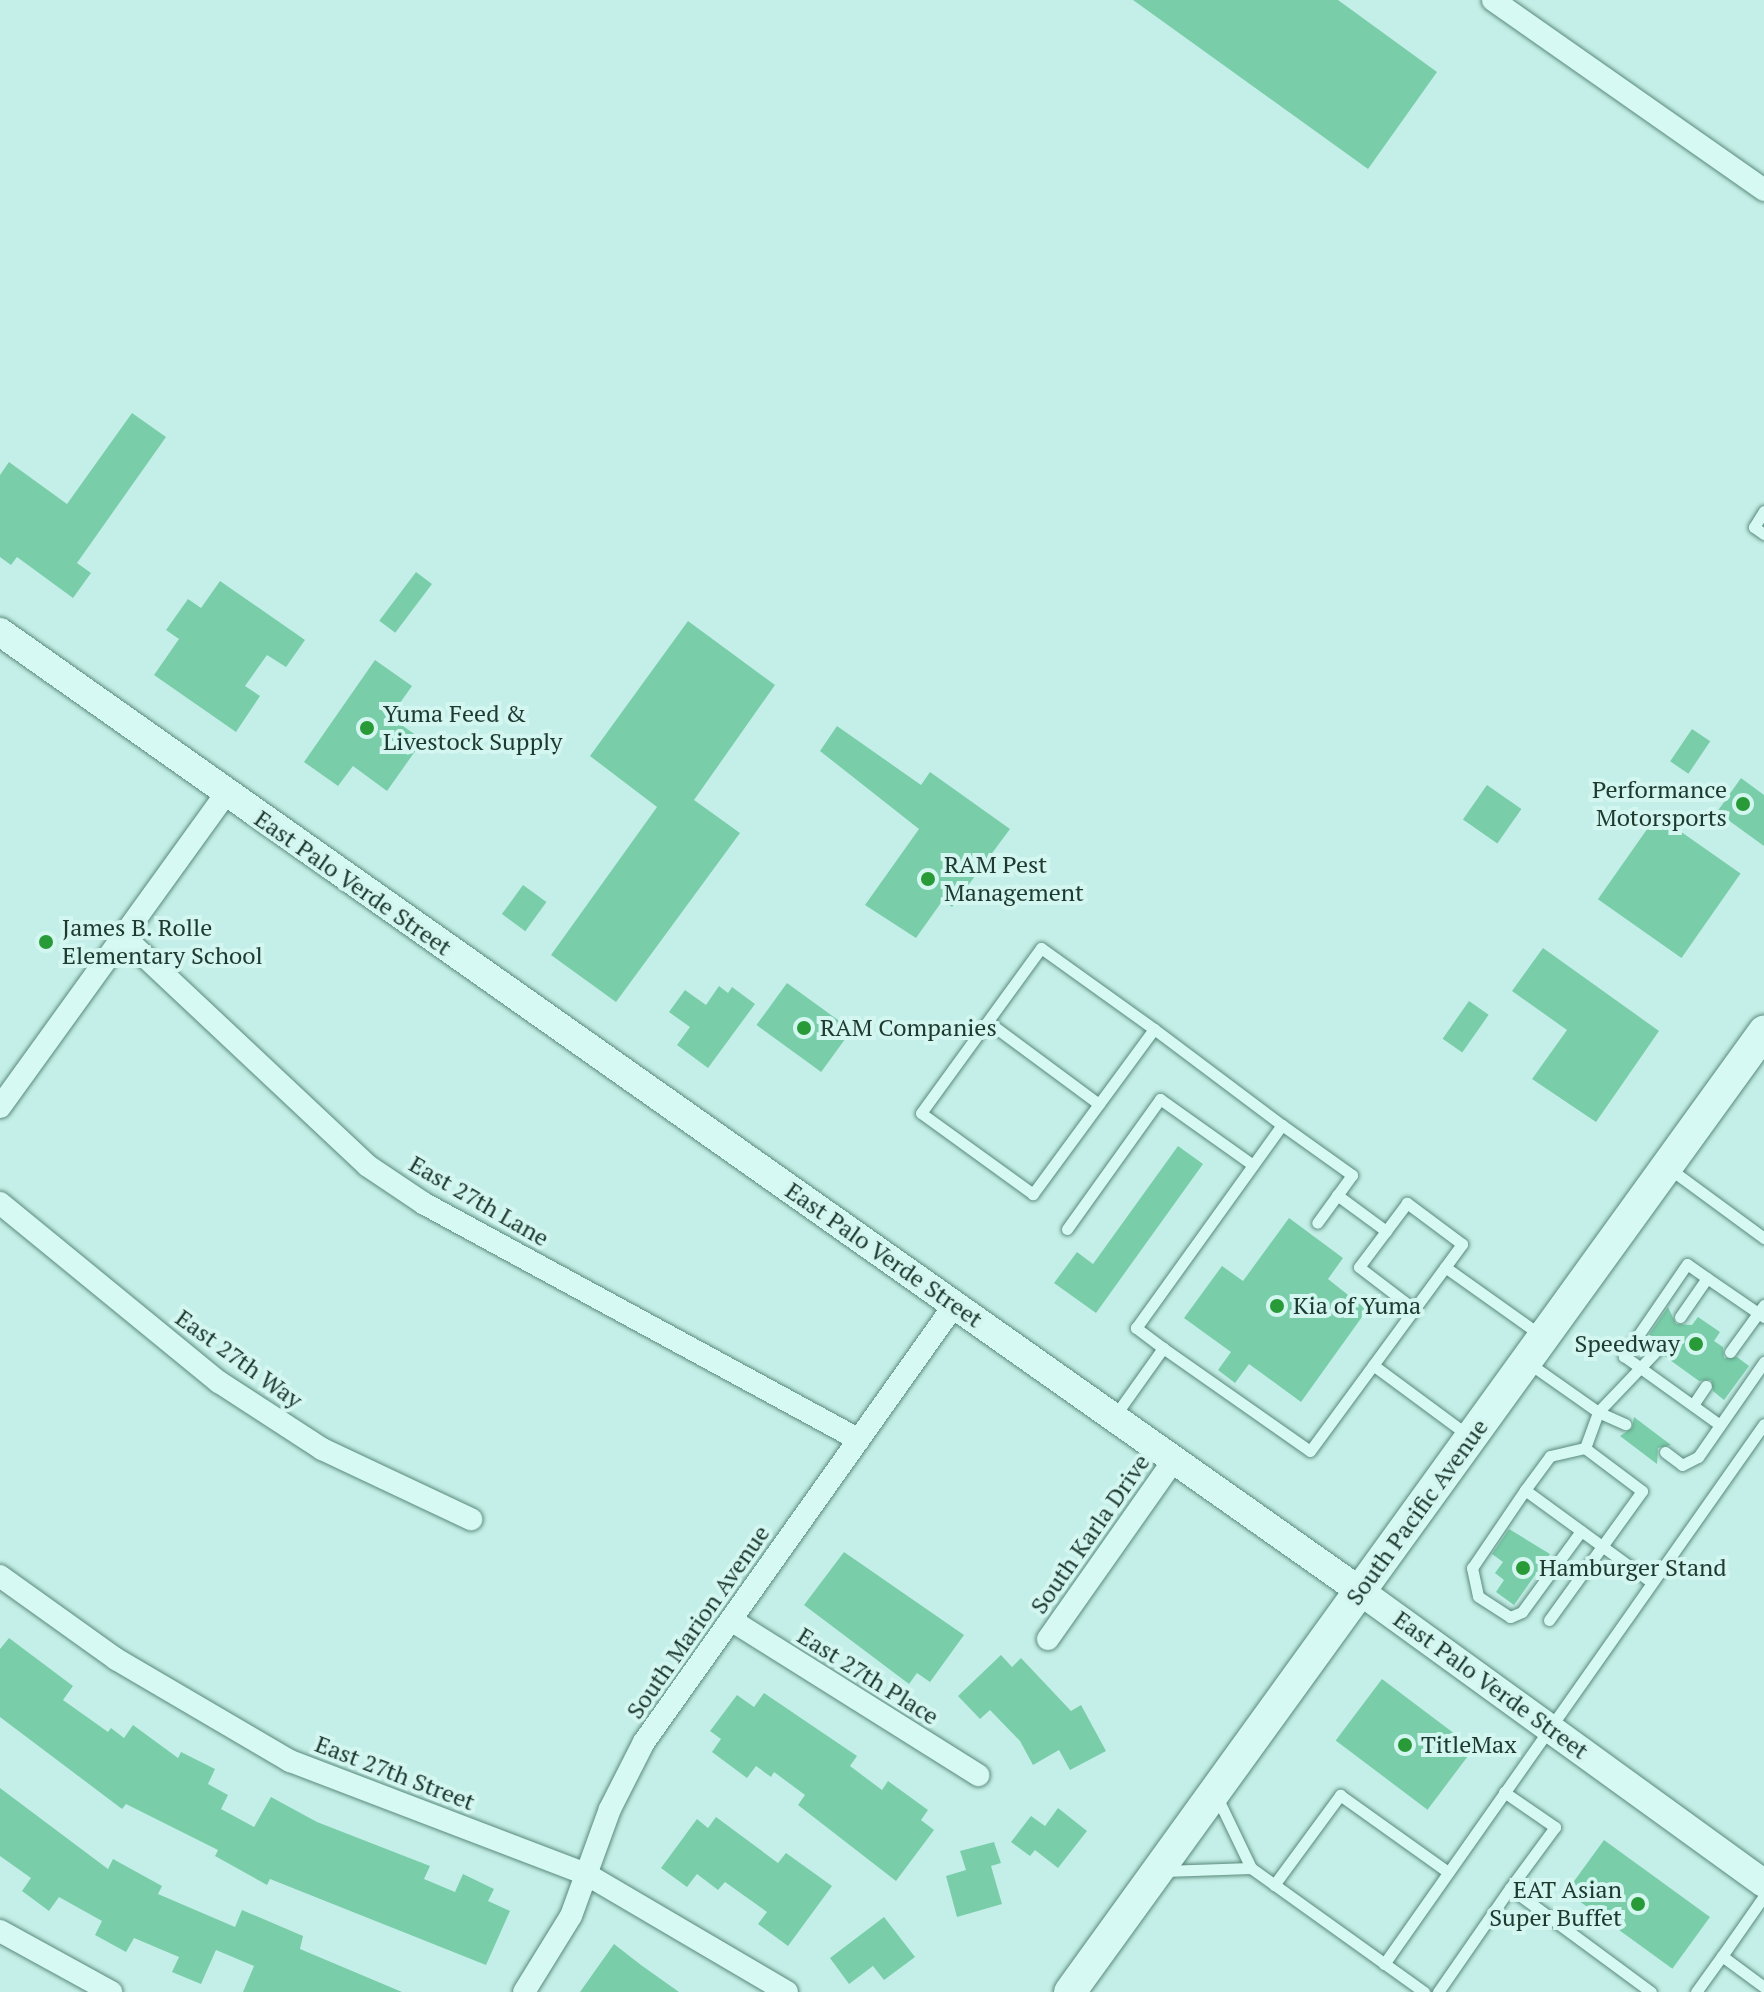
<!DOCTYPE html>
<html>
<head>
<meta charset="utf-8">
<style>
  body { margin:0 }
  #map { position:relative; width:1764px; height:1992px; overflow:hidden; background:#c4efe8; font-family:"PT Serif",serif }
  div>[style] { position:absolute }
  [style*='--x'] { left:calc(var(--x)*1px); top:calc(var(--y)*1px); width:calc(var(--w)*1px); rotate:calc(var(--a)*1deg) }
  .building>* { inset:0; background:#79cea9; transform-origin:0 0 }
  .roads { filter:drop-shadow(0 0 2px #5a8a7a) drop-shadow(0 0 2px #5a8a7a) }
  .service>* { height:11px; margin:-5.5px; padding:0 5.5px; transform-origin:5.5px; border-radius:5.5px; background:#d7f9f4 }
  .minor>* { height:22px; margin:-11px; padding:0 11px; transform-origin:11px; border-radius:11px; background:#d7f9f4 }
  .tertiary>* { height:28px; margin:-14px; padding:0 14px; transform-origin:14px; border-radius:14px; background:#d7f9f4 }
  .secondary>* { height:32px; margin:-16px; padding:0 16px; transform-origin:16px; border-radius:16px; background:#d7f9f4 }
  .dots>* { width:22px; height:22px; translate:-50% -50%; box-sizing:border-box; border:4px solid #d4f6f1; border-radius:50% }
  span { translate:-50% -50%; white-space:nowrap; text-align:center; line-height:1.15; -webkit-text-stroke:8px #d4f6f1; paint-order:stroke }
  .poi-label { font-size:24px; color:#1e3a2f }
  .left { translate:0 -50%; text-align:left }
  .right { translate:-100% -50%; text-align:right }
  .street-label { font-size:24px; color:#1e3a2f }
</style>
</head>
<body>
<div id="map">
  <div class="building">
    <i style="clip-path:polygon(1133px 0,1338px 0,1437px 72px,1368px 169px)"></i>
    <i style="clip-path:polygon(132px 413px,166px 437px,77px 563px,91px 573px,73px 598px,17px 557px,11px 565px,0 557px,0 475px,9px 462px,67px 504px)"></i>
    <i style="left:416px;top:572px;width:20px;height:61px;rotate:37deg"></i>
    <i style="clip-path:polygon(220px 581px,305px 640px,286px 667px,267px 655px,245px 686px,260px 696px,236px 732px,154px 675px,179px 639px,166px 630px,188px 599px,201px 608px)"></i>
    <i style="clip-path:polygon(688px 621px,775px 685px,694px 800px,740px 833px,616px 1002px,551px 955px,657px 807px,590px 756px)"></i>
    <i style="clip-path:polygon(375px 660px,412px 686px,390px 717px,423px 740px,387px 791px,353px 766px,338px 786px,304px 762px)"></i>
    <i style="clip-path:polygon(837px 726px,921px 785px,930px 772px,1010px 829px,952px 907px,943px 900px,916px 938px,865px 905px,919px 829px,820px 751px)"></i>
    <i style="left:1692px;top:729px;width:22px;height:39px;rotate:34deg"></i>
    <i style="clip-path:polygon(1741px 778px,1764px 795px,1764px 846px,1717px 812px)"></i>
    <i style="left:1487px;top:785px;width:42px;height:42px;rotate:35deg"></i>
    <i style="left:1657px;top:815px;width:102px;height:103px;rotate:35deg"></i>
    <i style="left:523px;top:885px;width:29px;height:36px;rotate:36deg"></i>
    <i style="clip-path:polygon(1543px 948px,1659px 1031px,1596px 1122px,1532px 1079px,1567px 1030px,1512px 991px)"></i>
    <i style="left:787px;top:983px;width:80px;height:52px;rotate:36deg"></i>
    <i style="clip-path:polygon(719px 986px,728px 993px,732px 987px,755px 1004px,708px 1068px,677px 1045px,690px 1027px,669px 1012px,685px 990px,706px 1005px)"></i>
    <i style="left:1469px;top:1001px;width:24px;height:46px;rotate:35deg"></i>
    <i style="clip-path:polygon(1178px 1146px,1203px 1164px,1096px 1313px,1054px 1283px,1077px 1252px,1093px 1264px)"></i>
    <i style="clip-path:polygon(1289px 1218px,1343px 1258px,1328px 1279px,1367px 1310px,1301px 1402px,1249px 1364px,1235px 1383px,1218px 1370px,1231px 1352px,1184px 1318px,1222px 1266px,1243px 1281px)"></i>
    <i style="clip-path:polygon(1668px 1307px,1676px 1324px,1692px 1325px,1698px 1317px,1720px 1332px,1714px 1341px,1723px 1347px,1724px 1358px,1737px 1357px,1749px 1366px,1724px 1400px,1713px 1391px,1711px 1380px,1699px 1381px,1663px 1355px,1661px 1344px,1644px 1342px)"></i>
    <i style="clip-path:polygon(1634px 1417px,1671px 1445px,1658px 1448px,1657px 1464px,1620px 1436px,1632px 1428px)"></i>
    <i style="clip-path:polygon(1509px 1529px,1550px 1554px,1514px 1605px,1496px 1592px,1504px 1580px,1495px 1573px,1503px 1562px,1492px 1554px)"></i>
    <i style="clip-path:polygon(844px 1552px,964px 1635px,930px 1682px,917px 1673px,909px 1684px,804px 1605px)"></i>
    <i style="clip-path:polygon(9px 1638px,73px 1686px,63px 1700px,108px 1732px,111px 1728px,124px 1738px,133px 1725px,178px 1758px,181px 1752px,215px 1769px,208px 1784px,228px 1795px,221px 1809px,254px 1827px,271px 1797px,317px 1822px,430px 1866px,424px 1879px,455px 1892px,463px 1874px,494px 1889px,488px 1901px,510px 1911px,486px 1965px,270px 1879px,267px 1885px,215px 1856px,218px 1850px,126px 1804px,122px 1809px,0 1717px,0 1649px)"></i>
    <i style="clip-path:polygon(1001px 1655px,1012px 1667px,1021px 1658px,1071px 1711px,1081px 1705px,1106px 1751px,1070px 1770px,1059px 1750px,1033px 1765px,1020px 1741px,990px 1710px,980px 1719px,958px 1696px)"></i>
    <i style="left:1382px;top:1679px;width:115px;height:77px;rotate:37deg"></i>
    <i style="clip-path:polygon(764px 1693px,857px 1756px,850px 1766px,882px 1790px,888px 1781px,928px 1810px,921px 1820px,934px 1830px,896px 1881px,798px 1805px,805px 1795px,774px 1772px,771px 1777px,756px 1766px,747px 1778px,712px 1752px,721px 1739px,710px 1731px,737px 1695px,754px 1707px)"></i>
    <i style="clip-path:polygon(0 1788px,108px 1869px,113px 1859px,162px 1886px,158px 1894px,235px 1927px,242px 1910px,303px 1936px,300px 1949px,402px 1992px,243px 1992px,254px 1966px,216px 1950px,201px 1984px,172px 1972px,179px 1957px,134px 1938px,126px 1952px,95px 1935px,102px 1921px,59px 1897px,49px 1911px,22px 1891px,31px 1878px,0 1856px)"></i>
    <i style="clip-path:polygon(1058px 1808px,1087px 1831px,1058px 1868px,1035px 1850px,1030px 1856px,1011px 1842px,1031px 1816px,1045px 1826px)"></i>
    <i style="clip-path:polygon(716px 1817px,778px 1863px,786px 1853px,832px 1886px,788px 1946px,758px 1924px,767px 1912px,725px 1882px,718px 1890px,697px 1874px,687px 1887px,661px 1868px,697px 1819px,708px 1828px)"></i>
    <i style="left:1604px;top:1840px;width:131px;height:64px;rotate:36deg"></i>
    <i style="clip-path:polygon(994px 1842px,1001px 1863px,991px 1866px,1002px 1904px,957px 1917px,946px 1876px,966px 1870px,960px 1851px)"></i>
    <i style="clip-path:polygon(884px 1917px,915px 1957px,884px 1980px,873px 1966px,849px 1984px,830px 1958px)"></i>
    <i style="clip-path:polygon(614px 1944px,641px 1965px,679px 1992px,580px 1992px)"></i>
  </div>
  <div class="roads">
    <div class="service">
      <i style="--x:1764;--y:511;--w:19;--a:122"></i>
      <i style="--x:1754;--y:527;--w:12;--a:35"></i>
      <i style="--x:988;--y:1022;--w:138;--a:36.5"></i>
      <i style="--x:1154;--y:1029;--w:205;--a:126.3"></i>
      <i style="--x:1033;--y:1194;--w:138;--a:-144.1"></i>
      <i style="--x:921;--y:1113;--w:204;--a:-54"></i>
      <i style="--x:1041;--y:948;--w:139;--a:35.6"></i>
      <i style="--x:1154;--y:1029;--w:160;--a:36.9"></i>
      <i style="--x:1670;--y:1169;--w:117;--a:36.3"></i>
      <i style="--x:1337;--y:1195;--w:61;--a:36.3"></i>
      <i style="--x:1067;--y:1229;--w:160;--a:-54.4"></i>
      <i style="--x:1160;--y:1099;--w:114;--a:35.4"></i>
      <i style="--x:1445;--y:1267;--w:119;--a:35.4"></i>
      <i style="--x:1707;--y:1278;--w:24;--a:-145"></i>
      <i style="--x:1687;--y:1264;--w:112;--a:124.4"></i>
      <i style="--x:1624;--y:1356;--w:118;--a:35.7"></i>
      <i style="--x:1680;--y:1317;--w:47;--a:-55.3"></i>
      <i style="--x:1707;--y:1278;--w:69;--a:34.4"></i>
      <i style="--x:1163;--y:1348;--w:179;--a:35"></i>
      <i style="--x:1310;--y:1451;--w:257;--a:-53.7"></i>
      <i style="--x:1462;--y:1244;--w:69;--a:-143.3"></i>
      <i style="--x:1407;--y:1203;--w:80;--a:126.9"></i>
      <i style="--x:1359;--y:1267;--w:69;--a:37.4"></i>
      <i style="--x:1730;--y:1352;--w:58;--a:-54.1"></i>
      <i style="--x:1530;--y:1364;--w:83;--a:35.2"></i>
      <i style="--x:1598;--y:1412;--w:30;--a:24"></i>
      <i style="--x:1373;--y:1365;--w:119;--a:36.5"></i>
      <i style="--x:1693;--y:1405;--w:23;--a:-56"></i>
      <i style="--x:1114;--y:1417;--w:85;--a:-54.6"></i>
      <i style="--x:1163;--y:1348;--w:34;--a:-143"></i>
      <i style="--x:1136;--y:1328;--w:250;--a:-54.3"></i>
      <i style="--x:1282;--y:1125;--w:86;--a:35.5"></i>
      <i style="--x:1352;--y:1175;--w:59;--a:126.1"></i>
      <i style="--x:1665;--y:1452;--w:21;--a:37"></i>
      <i style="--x:1682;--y:1465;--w:18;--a:-27"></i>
      <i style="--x:1698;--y:1457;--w:116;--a:-55.2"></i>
      <i style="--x:1525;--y:1490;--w:156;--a:36.1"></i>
      <i style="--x:1581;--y:1531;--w:100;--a:126.1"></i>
      <i style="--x:1522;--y:1612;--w:13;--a:157"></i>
      <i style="--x:1510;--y:1617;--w:38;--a:-147"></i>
      <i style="--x:1478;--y:1596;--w:29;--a:-102"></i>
      <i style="--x:1472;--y:1568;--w:94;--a:-55.8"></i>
      <i style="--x:1525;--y:1490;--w:42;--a:-53.7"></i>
      <i style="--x:1550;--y:1456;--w:36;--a:-13"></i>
      <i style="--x:1549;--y:1620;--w:159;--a:-54.2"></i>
      <i style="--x:1642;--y:1491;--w:71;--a:-143"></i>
      <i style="--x:1585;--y:1448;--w:38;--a:-70"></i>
      <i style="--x:1598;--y:1412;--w:84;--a:-46.4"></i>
      <i style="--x:1504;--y:1792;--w:62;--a:34.5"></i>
      <i style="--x:1555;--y:1827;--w:76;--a:126.4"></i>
      <i style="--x:1510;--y:1888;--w:175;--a:36.4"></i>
      <i style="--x:1217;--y:1797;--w:79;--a:64.4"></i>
      <i style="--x:1251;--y:1868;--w:213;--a:35.6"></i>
      <i style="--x:1164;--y:1871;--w:87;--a:-2"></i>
      <i style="--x:1274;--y:1885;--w:112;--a:-53.7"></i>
      <i style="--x:1340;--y:1795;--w:133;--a:35.5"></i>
      <i style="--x:1722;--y:1956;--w:73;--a:-55"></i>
      <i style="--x:1384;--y:1964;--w:660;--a:-54.87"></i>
      <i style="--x:1438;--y:1992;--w:126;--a:-55.3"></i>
      <i style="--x:1696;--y:1992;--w:44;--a:-54.2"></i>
      <i style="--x:1722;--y:1956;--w:52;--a:36.4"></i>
    </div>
    <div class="minor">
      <i style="--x:1493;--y:0;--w:331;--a:35"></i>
      <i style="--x:124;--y:937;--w:335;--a:43.2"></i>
      <i style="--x:368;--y:1166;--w:66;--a:33.9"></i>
      <i style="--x:423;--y:1203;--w:496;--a:28.5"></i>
      <i style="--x:0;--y:1107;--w:386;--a:-54.2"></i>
      <i style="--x:0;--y:1203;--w:283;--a:39.3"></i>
      <i style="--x:219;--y:1382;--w:123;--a:33"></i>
      <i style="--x:322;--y:1449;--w:165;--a:25.2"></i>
      <i style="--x:0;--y:1576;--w:143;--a:35.6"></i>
      <i style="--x:116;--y:1659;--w:202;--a:30.4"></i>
      <i style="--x:290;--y:1761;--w:317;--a:20.9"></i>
      <i style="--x:586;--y:1874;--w:233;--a:30.4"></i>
      <i style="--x:731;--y:1620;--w:292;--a:32.1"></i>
      <i style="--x:1048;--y:1639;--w:219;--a:-54.9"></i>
      <i style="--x:0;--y:1931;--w:127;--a:28.8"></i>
      <i style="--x:524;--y:1992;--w:89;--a:-58.3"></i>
      <i style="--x:571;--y:1916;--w:114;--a:-70"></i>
      <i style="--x:610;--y:1809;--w:75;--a:-63.1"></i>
      <i style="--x:644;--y:1742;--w:537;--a:-54.62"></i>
    </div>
    <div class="tertiary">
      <i style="--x:0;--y:632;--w:1664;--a:35.19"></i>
      <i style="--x:1360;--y:1591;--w:498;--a:35.9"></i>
    </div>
    <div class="secondary">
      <i style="--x:1070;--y:1992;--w:1185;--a:-54.14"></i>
    </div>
  </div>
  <div class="dots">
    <i style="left:367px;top:728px;background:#299a38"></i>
    <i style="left:1743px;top:804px;background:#299a38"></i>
    <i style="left:928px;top:879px;background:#299a38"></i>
    <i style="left:46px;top:942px;background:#299a38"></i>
    <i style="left:804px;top:1028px;background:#299a38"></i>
    <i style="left:1277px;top:1306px;background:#299a38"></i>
    <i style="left:1696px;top:1344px;background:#299a38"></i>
    <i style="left:1523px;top:1568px;background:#299a38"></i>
    <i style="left:1405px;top:1745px;background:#299a38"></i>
    <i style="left:1638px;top:1904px;background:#299a38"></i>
  </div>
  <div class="poi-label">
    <span class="left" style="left:383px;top:728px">Yuma Feed &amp;<br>Livestock Supply</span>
    <span class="right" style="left:1727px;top:804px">Performance<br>Motorsports</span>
    <span class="left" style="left:944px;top:879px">RAM Pest<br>Management</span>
    <span class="left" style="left:62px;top:942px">James B. Rolle<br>Elementary School</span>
    <span class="left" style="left:820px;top:1028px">RAM Companies</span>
    <span class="left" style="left:1293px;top:1306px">Kia of Yuma</span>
    <span class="right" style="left:1680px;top:1344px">Speedway</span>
    <span class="left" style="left:1539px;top:1568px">Hamburger Stand</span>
    <span class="left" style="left:1421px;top:1745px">TitleMax</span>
    <span class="right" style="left:1622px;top:1904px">EAT Asian<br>Super Buffet</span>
  </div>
  <div class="street-label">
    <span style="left:353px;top:883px;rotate:35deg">East Palo Verde Street</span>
    <span style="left:479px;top:1201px;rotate:30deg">East 27th Lane</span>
    <span style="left:884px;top:1255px;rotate:35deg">East Palo Verde Street</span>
    <span style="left:239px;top:1359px;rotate:36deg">East 27th Way</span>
    <span style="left:1417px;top:1512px;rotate:-54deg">South Pacific Avenue</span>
    <span style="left:1090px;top:1534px;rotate:-55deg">South Karla Drive</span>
    <span style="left:698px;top:1622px;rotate:-55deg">South Marion Avenue</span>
    <span style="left:868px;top:1676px;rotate:32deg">East 27th Place</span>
    <span style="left:1491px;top:1685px;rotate:36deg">East Palo Verde Street</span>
    <span style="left:395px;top:1773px;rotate:21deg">East 27th Street</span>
  </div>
</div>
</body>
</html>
